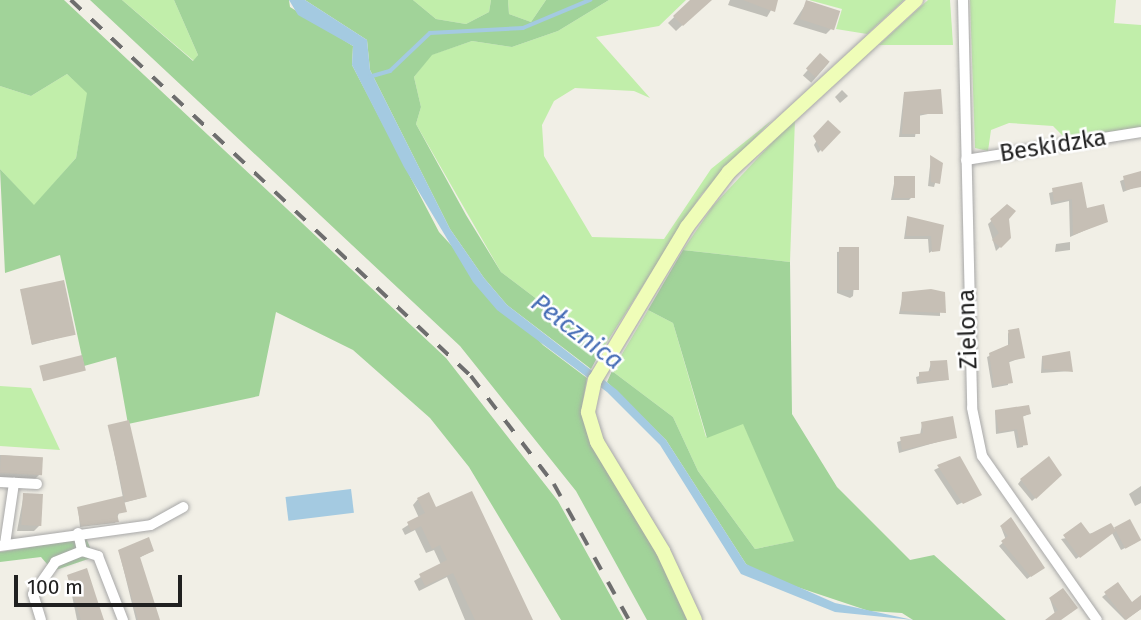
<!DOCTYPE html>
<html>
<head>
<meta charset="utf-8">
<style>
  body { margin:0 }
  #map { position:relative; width:1141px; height:620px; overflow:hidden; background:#f1efe6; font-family:"Fira Sans",sans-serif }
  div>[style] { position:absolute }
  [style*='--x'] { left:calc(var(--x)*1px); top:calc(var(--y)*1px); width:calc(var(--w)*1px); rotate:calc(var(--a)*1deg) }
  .grass>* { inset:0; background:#c1eeaa }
  .forest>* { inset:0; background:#a1d399 }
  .water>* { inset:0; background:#a4cae1; transform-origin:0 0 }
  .shadow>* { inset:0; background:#0003; transform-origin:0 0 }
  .stream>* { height:3.5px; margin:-1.75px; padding:0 1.75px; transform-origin:1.75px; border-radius:1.75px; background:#a4cae1 }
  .building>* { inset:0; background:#c6bfb5; transform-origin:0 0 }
  .roads { filter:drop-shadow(0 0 2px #a7a7a7) drop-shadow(0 0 2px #a7a7a7) }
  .street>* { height:10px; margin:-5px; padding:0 5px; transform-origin:5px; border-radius:5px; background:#fff }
  .secondary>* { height:14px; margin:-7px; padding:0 7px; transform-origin:7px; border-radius:7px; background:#effdb8 }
  .rail>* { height:3.5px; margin-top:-1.75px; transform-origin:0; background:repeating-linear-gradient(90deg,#6e6e6e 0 14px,transparent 0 28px) }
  span { translate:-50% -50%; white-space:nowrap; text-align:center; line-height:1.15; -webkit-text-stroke:5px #fff; paint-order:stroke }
  .street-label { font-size:24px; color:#202020 }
  .water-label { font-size:26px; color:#466db6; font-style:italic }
  .scale { position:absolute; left:14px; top:575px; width:168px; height:32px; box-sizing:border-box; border:4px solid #202020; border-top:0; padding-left:9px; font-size:21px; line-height:24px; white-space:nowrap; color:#202020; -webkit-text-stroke:5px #fff; paint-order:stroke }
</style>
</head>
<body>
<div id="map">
  <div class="grass">
    <i style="clip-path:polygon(122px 0,174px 0,198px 55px,194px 61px)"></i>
    <i style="clip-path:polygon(413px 0,491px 0,489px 12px,466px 24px,436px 19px)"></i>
    <i style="clip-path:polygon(508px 0,546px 0,531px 22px,509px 14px)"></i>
    <i style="clip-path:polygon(609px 0,686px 0,659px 26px,596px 37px,650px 98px,634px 91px,575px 88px,554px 101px,542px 125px,544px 156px,592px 237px,664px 239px,711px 169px,772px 120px,701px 195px,598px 356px,575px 328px,501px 272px,416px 124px,421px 107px,414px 77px,431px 55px,472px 41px,512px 47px,558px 31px)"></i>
    <i style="clip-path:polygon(809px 0,904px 0,867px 34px,836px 29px,842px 9px)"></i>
    <i style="clip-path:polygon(928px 0,950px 0,953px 45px,879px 45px)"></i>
    <i style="clip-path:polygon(970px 0,1116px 0,1114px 23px,1141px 25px,1141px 128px,1064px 137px,1053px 126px,1009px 123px,991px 130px,988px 151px,975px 148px)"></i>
    <i style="clip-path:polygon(67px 74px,88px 93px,76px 158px,34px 206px,0 169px,0 86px,31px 96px)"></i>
    <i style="clip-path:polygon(795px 118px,790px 262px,683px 250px,713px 206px)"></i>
    <i style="clip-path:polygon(648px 310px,673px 323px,706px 437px,743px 423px,795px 541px,755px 549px,698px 471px,673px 417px,612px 371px)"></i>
    <i style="clip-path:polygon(0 386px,31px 388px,60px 450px,0 446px)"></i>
  </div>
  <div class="forest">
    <i style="clip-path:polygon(0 0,64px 0,446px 358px,558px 501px,624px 620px,561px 620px,469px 467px,430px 418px,353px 350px,276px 312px,259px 396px,128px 424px,116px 357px,84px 366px,60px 255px,5px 273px,0 169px,34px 205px,76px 158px,87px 93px,67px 74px,31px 96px,0 86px)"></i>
    <i style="clip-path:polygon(90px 0,122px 0,193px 61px,198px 55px,174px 0,289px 0,290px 7px,353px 46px,352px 65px,439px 232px,543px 345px,587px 378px,581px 412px,592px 445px,658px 554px,688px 620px,647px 620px,576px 491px,460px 346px)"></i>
    <i style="clip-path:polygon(305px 0,413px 0,436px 19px,466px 24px,489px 12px,491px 0,508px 0,509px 14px,531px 22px,546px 0,609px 0,558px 31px,512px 47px,472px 41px,432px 55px,414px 77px,421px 107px,416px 124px,466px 215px,501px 272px,575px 328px,598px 356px,591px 369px,507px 305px,484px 278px,450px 229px,370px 70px,367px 40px)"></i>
    <i style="clip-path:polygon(683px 250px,790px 262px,792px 414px,837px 487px,910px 560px,934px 555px,1006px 620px,913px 620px,902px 613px,869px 611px,761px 575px,746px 564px,666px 440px,607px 382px,612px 371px,673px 417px,698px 471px,755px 549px,794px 541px,743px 424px,707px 438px,673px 323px,648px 310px)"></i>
    <i style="clip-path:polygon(86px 538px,94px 557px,53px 571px,41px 557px,0 562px,0 552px)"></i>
  </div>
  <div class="water">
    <i style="clip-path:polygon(289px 0,305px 0,367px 40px,370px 70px,450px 229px,484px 278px,507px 305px,617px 390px,666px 440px,746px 564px,835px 603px,913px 620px,835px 612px,741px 574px,660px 445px,607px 392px,497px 310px,473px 282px,404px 167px,352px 65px,353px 46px,298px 15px)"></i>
    <i style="left:351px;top:489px;width:24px;height:66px;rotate:83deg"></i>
  </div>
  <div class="shadow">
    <i style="clip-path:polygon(692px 0,706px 3px,676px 31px,668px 23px)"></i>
    <i style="clip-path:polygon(730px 0,777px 0,767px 17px,728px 5px)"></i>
    <i style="clip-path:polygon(807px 2px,832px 28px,826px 34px,793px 24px)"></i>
    <i style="left:820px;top:56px;width:11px;height:26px;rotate:41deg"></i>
    <i style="clip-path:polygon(842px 90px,848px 96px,840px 103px,835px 97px)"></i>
    <i style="clip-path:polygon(904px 93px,938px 112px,918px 116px,915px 137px,899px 137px)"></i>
    <i style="clip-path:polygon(825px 126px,838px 132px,818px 153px,814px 145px)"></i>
    <i style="clip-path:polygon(931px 157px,941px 163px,934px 187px,928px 186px)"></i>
    <i style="clip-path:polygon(1141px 173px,1141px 185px,1123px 192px,1120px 181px)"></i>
    <i style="clip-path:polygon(895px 178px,913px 196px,909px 200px,891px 200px)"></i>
    <i style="clip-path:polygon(1081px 184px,1086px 210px,1106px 221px,1070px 237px,1069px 201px,1051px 205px,1049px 193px)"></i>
    <i style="clip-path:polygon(1007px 207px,1010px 237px,996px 251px,988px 224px)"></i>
    <i style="clip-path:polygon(907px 218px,942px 226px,934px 250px,929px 253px,928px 239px,904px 239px)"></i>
    <i style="clip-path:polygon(1070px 242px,1070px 250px,1055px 252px,1056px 244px)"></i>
    <i style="clip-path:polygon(857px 249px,853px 296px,850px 298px,837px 293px,837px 252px)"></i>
    <i style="clip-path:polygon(21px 291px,74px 334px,32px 345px)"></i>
    <i style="clip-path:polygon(940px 291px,940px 316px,899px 314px,903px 294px)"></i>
    <i style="clip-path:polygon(1008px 332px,1023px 357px,1007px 363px,1008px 385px,992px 388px,987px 357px,1008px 347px)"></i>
    <i style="clip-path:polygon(1042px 357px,1071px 371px,1041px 373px)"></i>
    <i style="clip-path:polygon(931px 363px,947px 380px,917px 384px,916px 377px,928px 373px)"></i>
    <i style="clip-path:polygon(995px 411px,1029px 414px,1022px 417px,1023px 447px,1017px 448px,1014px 431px,996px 434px)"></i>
    <i style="clip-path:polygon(922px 424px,955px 437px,899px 453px,897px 442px,920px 435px)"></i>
    <i style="clip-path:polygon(109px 426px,145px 497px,123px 503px,115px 523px,80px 527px,78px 509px,123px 498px)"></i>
    <i style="clip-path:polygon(0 455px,41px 458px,40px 474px,34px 480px,0 479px)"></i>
    <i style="clip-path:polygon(959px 458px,978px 495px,957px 505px,934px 470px)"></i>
    <i style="clip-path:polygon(1060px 475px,1032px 501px,1018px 484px,1021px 480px)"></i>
    <i style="clip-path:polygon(1141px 486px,1141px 503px,1135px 506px,1129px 494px)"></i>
    <i style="clip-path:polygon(24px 494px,40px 525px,34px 531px,17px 531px)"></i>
    <i style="clip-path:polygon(418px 499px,435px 510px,531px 620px,465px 620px,447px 577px,419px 591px,414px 581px,441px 565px,434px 550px,426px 553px,415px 530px,405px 535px,402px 529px,419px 518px,413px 505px)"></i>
    <i style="clip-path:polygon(1001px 527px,1039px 570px,1027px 579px,999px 546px,1006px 540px)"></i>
    <i style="clip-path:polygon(1115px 529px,1135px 543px,1121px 550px,1112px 533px,1076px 559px,1061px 539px)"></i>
    <i style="clip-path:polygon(119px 551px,152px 551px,139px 558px,159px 620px,136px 620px)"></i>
    <i style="clip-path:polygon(68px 576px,102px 620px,77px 620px)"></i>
    <i style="clip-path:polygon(1118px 585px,1132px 604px,1141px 598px,1141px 609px,1125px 620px,1102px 597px)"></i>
    <i style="clip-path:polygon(1050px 599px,1072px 612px,1049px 620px,1055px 614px)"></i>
  </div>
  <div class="stream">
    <i style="--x:369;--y:77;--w:22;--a:-16"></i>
    <i style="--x:390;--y:71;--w:55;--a:-43.5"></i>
    <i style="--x:430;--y:33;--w:93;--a:-3.1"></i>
    <i style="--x:523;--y:28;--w:73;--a:-22.7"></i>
  </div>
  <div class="building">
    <i style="clip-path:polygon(690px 0,712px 0,683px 26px,673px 16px)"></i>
    <i style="clip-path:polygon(743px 0,778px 0,775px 12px)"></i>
    <i style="left:806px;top:0;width:36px;height:20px;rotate:18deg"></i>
    <i style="left:820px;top:53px;width:13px;height:21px;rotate:42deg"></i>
    <i style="clip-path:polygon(941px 89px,943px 114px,920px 114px,920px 134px,902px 134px,904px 92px)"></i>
    <i style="clip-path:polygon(828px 120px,841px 132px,822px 152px,813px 136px)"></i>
    <i style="clip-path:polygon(930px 155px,943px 163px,940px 184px,931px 182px)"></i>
    <i style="clip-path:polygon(1141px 171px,1141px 187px,1126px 190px,1123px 176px)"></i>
    <i style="left:894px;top:176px;width:21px;height:22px"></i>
    <i style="clip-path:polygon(1082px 182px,1087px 208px,1104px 204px,1108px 222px,1073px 235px,1072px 199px,1054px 202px,1052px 188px)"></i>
    <i style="clip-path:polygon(1007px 204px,1016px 211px,1009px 219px,1011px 238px,1001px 248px,992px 240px,999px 233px,990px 219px)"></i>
    <i style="clip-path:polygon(907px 216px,944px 225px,940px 251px,932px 252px,931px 236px,906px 236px)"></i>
    <i style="left:839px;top:247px;width:20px;height:43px"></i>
    <i style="left:64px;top:280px;width:56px;height:45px;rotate:78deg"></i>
    <i style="clip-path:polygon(931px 289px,945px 292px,946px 313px,901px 311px,902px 292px)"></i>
    <i style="clip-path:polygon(1019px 328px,1025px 358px,1009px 361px,1013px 383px,994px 386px,989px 353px,1010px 344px,1008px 330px)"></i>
    <i style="clip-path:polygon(1070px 351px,1073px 372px,1044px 369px,1042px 356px)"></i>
    <i style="left:82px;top:355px;width:16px;height:44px;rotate:76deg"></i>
    <i style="clip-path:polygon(947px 360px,949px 380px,919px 382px,919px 372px,931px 371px,930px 361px)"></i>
    <i style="clip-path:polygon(1029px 405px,1031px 414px,1023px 416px,1028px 445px,1020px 446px,1017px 429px,999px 432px,995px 410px)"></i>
    <i style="clip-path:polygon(953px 416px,957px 438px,902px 450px,900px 437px,923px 433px,921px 422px)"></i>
    <i style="left:129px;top:420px;width:79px;height:22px;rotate:77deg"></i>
    <i style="left:1px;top:455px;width:42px;height:18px;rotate:3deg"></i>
    <i style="clip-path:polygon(960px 456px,982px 495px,963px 504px,937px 465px)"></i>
    <i style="clip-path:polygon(1049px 456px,1062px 475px,1036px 499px,1020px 479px)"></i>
    <i style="clip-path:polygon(472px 491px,533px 620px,475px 620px,453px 573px,425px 586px,419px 574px,447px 560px,440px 545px,432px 549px,421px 526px,411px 531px,407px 522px,425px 513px,417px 498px,429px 492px,436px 507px)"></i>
    <i style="left:23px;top:493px;width:20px;height:32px;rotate:3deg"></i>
    <i style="clip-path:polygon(123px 496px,127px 512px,117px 514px,119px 522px,81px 526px,77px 507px)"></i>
    <i style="clip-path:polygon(1011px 517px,1045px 568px,1031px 577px,1001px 541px,1008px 536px,1000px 526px)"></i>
    <i style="left:1130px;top:519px;width:24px;height:18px;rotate:62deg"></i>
    <i style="clip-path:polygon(1081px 522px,1090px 534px,1111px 523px,1116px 531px,1080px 558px,1063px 535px)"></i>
    <i style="clip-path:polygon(149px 537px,154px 551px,140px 557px,160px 620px,138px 620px,118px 550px)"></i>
    <i style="clip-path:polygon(87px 568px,96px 596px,104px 620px,81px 620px,67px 575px)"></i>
    <i style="clip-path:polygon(1118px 582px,1132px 602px,1141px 595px,1141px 609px,1126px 620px,1104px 592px)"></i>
    <i style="clip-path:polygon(1063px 588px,1078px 608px,1061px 620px,1045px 620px,1058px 610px,1049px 598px)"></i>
  </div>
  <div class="roads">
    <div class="street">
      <i style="--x:963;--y:0;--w:408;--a:88.7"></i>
      <i style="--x:972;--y:408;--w:49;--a:78.2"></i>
      <i style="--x:982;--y:456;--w:200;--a:55"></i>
      <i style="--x:966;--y:160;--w:177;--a:-9.1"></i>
      <i style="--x:0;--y:482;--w:37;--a:3"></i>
      <i style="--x:78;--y:533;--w:18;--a:77"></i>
      <i style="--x:82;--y:551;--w:17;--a:17"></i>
      <i style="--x:98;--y:556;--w:69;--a:68.7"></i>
      <i style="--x:5;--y:544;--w:62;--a:-81.6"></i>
      <i style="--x:0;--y:546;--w:152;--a:-7.9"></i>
      <i style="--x:151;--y:525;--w:37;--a:-29"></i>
      <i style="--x:41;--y:620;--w:27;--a:-107"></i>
      <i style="--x:33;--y:594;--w:39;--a:-55"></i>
      <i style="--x:55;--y:562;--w:29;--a:-22"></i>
    </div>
    <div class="secondary">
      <i style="--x:695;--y:620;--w:76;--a:-114.9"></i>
      <i style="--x:663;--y:551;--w:127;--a:-121.2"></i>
      <i style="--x:597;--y:442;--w:31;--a:-107"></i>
      <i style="--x:588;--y:412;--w:33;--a:-78"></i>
      <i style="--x:595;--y:380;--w:179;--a:-59"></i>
      <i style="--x:687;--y:227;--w:69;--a:-52.6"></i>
      <i style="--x:729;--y:172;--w:254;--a:-42.6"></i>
    </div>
  </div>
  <div class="rail">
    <i style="--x:71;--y:0;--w:549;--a:43.23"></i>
    <i style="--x:471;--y:376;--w:136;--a:52.5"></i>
    <i style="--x:554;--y:484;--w:155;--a:61.1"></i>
  </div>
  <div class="street-label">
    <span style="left:1053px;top:146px;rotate:-9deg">Beskidzka</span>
    <span style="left:968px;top:329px;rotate:-92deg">Zielona</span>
  </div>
  <div class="water-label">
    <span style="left:577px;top:332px;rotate:37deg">Pełcznica</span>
  </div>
  <div class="scale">100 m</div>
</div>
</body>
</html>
